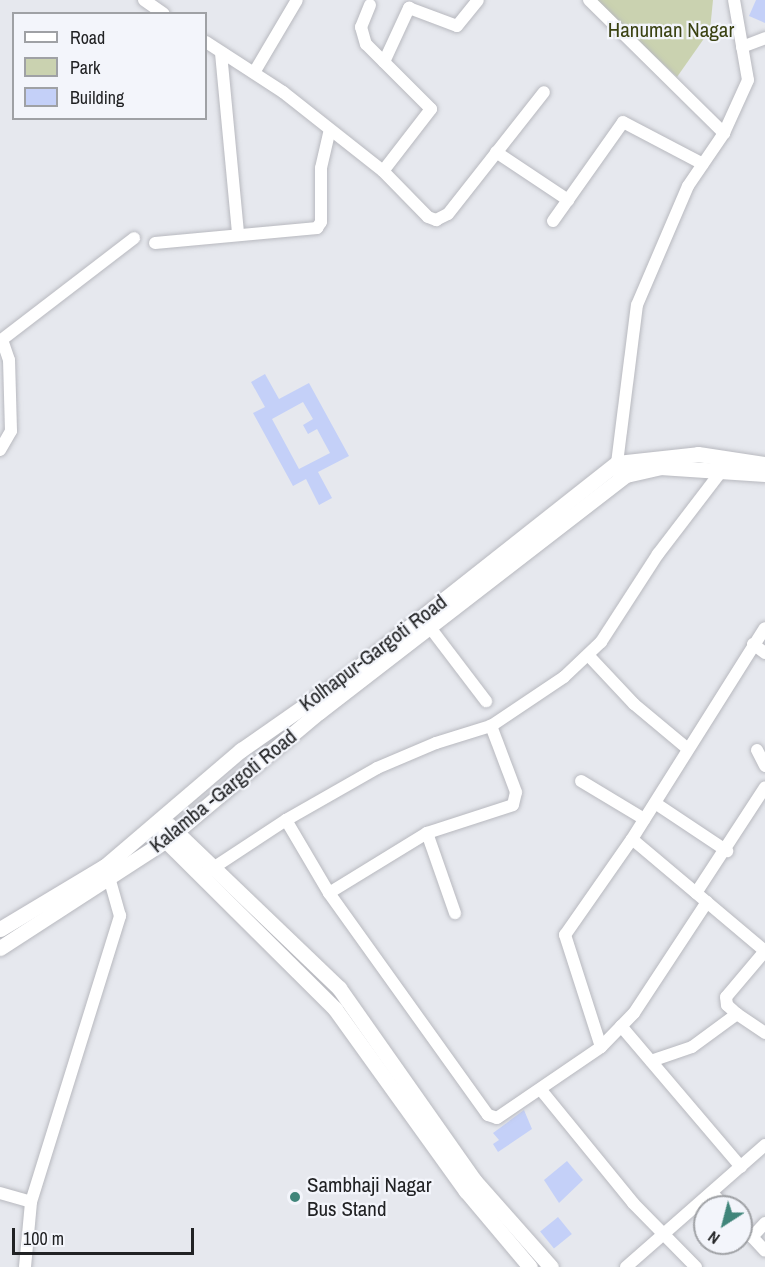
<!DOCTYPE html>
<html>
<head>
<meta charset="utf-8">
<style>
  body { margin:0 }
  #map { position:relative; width:765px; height:1267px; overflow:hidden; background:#e6e8ee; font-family:"Archivo Narrow",sans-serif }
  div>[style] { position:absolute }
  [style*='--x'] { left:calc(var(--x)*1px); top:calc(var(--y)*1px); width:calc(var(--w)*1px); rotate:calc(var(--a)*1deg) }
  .green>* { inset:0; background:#cad2b0 }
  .building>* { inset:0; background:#c4d0f8; transform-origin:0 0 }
  .roads { filter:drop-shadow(0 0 2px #b8b9bf) drop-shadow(0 0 2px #b8b9bf) }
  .minor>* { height:12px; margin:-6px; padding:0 6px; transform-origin:6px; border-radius:6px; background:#fff }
  .major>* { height:15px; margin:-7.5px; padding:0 7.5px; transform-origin:7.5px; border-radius:7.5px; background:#fff }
  .dots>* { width:16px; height:16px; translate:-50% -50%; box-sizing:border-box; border:3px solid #f3f5fb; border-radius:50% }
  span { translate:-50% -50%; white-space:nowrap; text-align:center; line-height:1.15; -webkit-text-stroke:4.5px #f3f5fb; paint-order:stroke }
  .park-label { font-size:21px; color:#3a4212 }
  .street-label { font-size:21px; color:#212224 }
  .poi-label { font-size:21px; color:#212224 }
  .left { translate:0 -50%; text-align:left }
  .legend { position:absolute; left:12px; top:12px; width:195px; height:108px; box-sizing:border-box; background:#f3f5fb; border:2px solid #9fa1a5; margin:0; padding:8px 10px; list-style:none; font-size:18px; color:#212224 }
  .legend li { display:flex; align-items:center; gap:12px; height:30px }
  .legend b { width:30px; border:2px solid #9fa1a5 }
  .north { position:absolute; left:693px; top:1195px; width:60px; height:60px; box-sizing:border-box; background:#f3f5fb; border:2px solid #9fa1a5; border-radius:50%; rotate:216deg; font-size:16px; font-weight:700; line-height:24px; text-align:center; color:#212224 }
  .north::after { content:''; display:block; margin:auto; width:21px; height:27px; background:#40857a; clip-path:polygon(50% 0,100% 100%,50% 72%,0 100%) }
  .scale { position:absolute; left:12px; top:1228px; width:182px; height:27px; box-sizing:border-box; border:3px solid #212224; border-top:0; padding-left:8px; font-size:18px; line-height:21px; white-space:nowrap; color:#212224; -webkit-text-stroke:4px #f3f5fb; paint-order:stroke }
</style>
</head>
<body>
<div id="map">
  <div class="green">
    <i style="clip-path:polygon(595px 0,713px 0,710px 30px,677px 77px)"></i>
  </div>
  <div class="building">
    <i style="clip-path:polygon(756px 0,765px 0,765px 23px,749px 16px)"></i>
    <i style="clip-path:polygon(evenodd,265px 374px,279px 399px,309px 383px,349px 456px,318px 472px,332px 498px,319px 505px,306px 479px,293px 486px,253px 413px,265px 407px,251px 382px,265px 374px,303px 402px,313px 419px,303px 425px,308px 434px,317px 429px,330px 453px,299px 469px,272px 419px,303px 402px)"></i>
    <i style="clip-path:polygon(524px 1110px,532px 1129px,498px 1152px,493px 1144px,499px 1140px,493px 1133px)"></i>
    <i style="clip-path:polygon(567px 1161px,583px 1180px,559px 1203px,544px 1180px)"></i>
    <i style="left:558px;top:1217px;width:22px;height:23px;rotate:51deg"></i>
  </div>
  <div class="roads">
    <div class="minor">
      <i style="--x:144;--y:0;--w:24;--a:35"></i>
      <i style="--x:589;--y:0;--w:190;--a:44.6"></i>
      <i style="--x:370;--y:5;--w:24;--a:112"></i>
      <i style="--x:361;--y:27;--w:18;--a:74"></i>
      <i style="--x:366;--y:44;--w:92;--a:45"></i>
      <i style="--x:431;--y:109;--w:78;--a:127.7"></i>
      <i style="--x:206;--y:42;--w:92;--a:33"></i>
      <i style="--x:283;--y:92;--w:127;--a:38.3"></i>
      <i style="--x:383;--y:171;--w:64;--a:45.6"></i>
      <i style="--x:428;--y:217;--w:9;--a:21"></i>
      <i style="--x:436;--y:220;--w:13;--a:-27"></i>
      <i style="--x:448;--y:214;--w:155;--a:-51.8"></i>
      <i style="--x:742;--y:47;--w:25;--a:-21"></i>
      <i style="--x:221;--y:53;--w:182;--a:84.6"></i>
      <i style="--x:384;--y:62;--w:60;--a:-65.2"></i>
      <i style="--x:409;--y:8;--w:51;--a:20.6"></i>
      <i style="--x:457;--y:26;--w:33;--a:-51"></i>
      <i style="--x:255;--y:71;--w:82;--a:-59.4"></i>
      <i style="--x:496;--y:152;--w:87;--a:33.7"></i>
      <i style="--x:553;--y:221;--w:121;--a:-54.7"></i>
      <i style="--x:623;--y:122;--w:90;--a:27.7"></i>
      <i style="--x:155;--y:243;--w:163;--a:-5.3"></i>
      <i style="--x:317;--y:228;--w:7;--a:-56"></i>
      <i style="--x:321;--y:222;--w:54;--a:-90"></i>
      <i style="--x:321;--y:168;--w:39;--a:-77"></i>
      <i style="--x:0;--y:341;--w:169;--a:-37.5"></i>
      <i style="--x:0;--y:450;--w:22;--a:-60"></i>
      <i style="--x:11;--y:431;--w:71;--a:-91.6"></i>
      <i style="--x:9;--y:360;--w:21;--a:-109"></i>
      <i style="--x:616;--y:471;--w:167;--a:-82.8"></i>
      <i style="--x:637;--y:305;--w:129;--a:-66.8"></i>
      <i style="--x:688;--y:186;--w:64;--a:-55.8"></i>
      <i style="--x:724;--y:133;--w:58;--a:-65.6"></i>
      <i style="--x:748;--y:80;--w:81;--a:-99.9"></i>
      <i style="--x:425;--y:621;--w:101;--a:52.7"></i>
      <i style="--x:753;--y:644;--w:15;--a:37"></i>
      <i style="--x:588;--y:655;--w:67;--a:46.8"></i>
      <i style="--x:634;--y:704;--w:70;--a:39.8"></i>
      <i style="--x:757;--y:750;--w:18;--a:63"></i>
      <i style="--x:581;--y:781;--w:74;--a:31.1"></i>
      <i style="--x:655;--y:803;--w:87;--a:33.7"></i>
      <i style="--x:286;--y:820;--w:105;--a:-29.7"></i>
      <i style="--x:377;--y:768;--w:64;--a:-23"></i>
      <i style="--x:436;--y:743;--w:58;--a:-17.2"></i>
      <i style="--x:491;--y:726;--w:88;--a:-33.9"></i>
      <i style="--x:564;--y:677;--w:51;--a:-43.4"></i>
      <i style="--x:601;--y:642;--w:105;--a:-57.1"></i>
      <i style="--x:658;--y:554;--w:107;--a:-52.6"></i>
      <i style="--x:427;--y:833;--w:85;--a:70.7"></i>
      <i style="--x:632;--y:839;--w:174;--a:40.1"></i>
      <i style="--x:207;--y:872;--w:95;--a:-33.4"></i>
      <i style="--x:286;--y:820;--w:85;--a:59.5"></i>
      <i style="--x:329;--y:893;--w:273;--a:54.4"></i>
      <i style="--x:488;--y:1115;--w:9;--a:18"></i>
      <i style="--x:497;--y:1118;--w:126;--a:-34.3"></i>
      <i style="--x:601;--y:1047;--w:118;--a:-107.8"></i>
      <i style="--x:565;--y:935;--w:117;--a:-55.1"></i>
      <i style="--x:632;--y:839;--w:249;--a:-57.8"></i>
      <i style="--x:329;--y:893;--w:115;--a:-31.5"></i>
      <i style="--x:427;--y:833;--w:90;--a:-18"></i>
      <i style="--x:513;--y:805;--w:13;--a:-77"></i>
      <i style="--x:516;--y:792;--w:71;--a:-110.7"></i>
      <i style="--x:696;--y:893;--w:126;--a:-56.9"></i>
      <i style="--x:765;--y:951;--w:60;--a:130.3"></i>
      <i style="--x:726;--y:997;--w:8;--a:83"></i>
      <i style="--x:727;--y:1005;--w:13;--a:42"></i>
      <i style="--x:737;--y:1014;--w:34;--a:34"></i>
      <i style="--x:621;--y:1026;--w:185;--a:49.6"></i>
      <i style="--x:601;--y:1047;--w:47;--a:-45.9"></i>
      <i style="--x:634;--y:1013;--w:133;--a:-56.7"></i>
      <i style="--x:651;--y:1061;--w:43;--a:-18.9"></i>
      <i style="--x:692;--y:1047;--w:56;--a:-36.3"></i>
      <i style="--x:541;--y:1090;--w:146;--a:50.8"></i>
      <i style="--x:633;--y:1203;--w:90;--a:45.5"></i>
      <i style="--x:0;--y:1193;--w:32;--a:16"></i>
      <i style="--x:712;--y:1193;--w:19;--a:47"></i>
      <i style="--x:741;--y:1225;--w:35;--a:47"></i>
      <i style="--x:752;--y:1237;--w:19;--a:-47"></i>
      <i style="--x:25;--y:1267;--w:65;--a:-84.7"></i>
      <i style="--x:31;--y:1202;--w:300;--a:-72.7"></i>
      <i style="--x:120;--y:916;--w:48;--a:-105.8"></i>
      <i style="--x:626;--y:1267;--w:185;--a:-41.3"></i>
    </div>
    <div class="major">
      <i style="--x:169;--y:825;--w:236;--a:43.8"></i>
      <i style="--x:339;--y:988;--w:235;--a:54.9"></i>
      <i style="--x:474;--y:1180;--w:116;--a:48.5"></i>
      <i style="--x:160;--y:835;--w:247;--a:44.8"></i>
      <i style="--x:335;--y:1009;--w:224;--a:54.3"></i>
      <i style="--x:466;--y:1191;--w:99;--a:49.9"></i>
      <i style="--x:0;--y:929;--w:122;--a:-31"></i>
      <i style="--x:105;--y:866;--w:179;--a:-40.5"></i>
      <i style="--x:241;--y:750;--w:129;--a:-34.9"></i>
      <i style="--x:347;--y:676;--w:344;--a:-38.3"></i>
      <i style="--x:617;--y:463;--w:81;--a:-6.3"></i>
      <i style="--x:698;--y:454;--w:68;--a:8.5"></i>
      <i style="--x:0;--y:948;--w:197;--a:-33"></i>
      <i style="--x:165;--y:841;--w:201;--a:-40"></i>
      <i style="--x:319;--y:712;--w:388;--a:-37.7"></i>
      <i style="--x:626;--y:475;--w:35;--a:-13"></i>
      <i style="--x:660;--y:467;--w:105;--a:3.8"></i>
    </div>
  </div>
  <div class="dots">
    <i style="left:295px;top:1197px;background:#40857a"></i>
  </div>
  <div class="park-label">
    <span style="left:671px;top:30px">Hanuman Nagar</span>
  </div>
  <div class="street-label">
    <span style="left:373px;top:653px;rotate:-37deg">Kolhapur-Gargoti Road</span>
    <span style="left:223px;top:791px;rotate:-39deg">Kalamba -Gargoti Road</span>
  </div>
  <div class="poi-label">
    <span class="left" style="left:307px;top:1197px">Sambhaji Nagar<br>Bus Stand</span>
  </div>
  <ul class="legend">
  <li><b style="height:8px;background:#fff"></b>Road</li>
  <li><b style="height:16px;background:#cad2b0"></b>Park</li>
  <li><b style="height:16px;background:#c4d0f8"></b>Building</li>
  </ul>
  <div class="north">N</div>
  <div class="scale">100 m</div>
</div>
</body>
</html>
